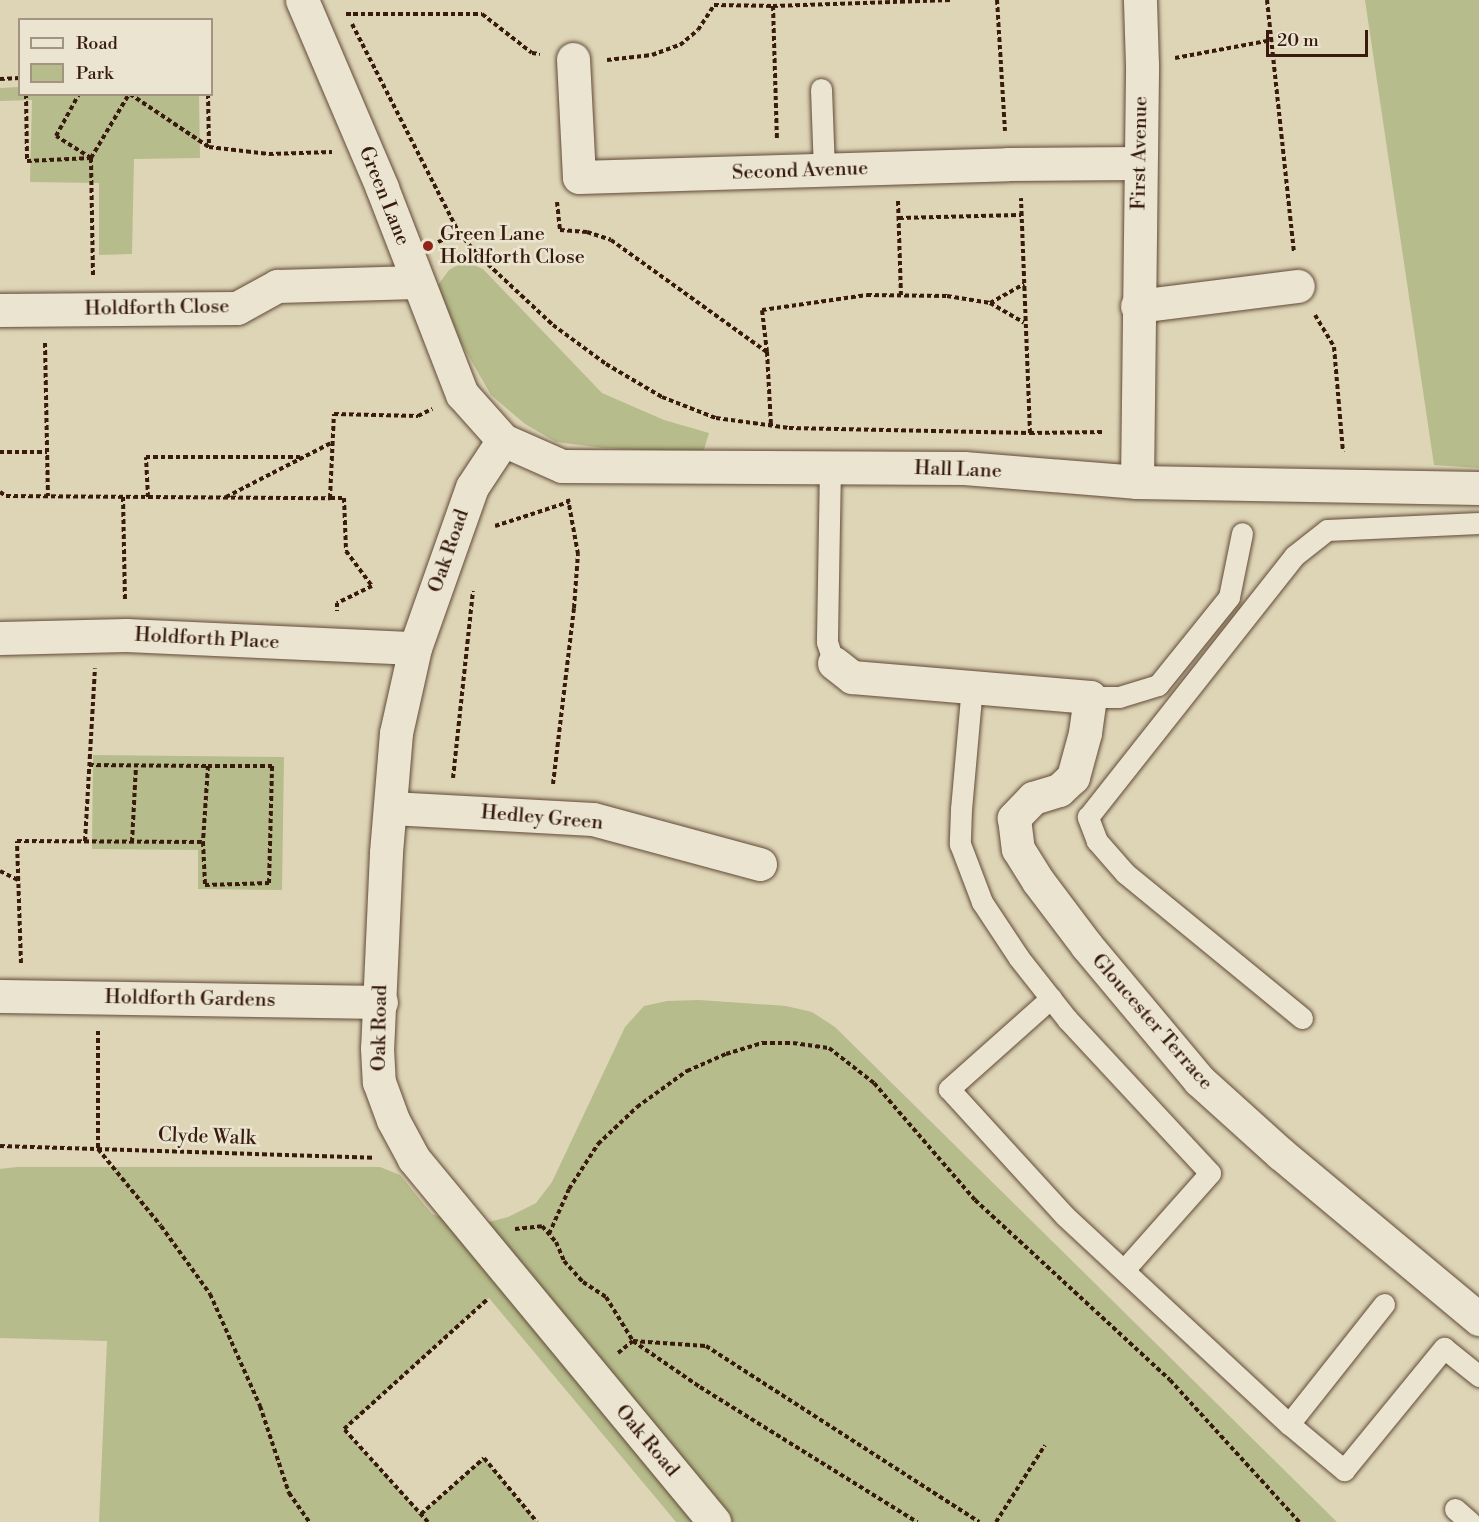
<!DOCTYPE html>
<html>
<head>
<meta charset="utf-8">
<style>
  body { margin:0 }
  #map { position:relative; width:1479px; height:1522px; overflow:hidden; background:#ded5b7; font-family:"Libre Bodoni",serif }
  div>[style] { position:absolute }
  [style*='--x'] { left:calc(var(--x)*1px); top:calc(var(--y)*1px); width:calc(var(--w)*1px); rotate:calc(var(--a)*1deg) }
  .green>* { inset:0; background:#b6bc8b }
  .path>* { height:4px; margin-top:-2px; transform-origin:0; background:repeating-linear-gradient(90deg,#381b0c 0 4.5px,transparent 0 7.5px) }
  .roads { filter:drop-shadow(0 0 2px #624a37) drop-shadow(0 0 2px #624a37) }
  .service>* { height:21px; margin:-10.5px; padding:0 10.5px; transform-origin:10.5px; border-radius:10.5px; background:#eae4d0 }
  .minor>* { height:33px; margin:-16.5px; padding:0 16.5px; transform-origin:16.5px; border-radius:16.5px; background:#eae4d0 }
  .tertiary>* { height:33px; margin:-16.5px; padding:0 16.5px; transform-origin:16.5px; border-radius:16.5px; background:#eae4d0 }
  .dots>* { width:16px; height:16px; translate:-50% -50%; box-sizing:border-box; border:3px solid #eae4d0; border-radius:50% }
  span { translate:-50% -50%; white-space:nowrap; text-align:center; line-height:1.15; -webkit-text-stroke:5px #eae4d0; paint-order:stroke }
  .street-label { font-size:20px; color:#381b0c }
  .poi-label { font-size:20px; color:#381b0c }
  .left { translate:0 -50%; text-align:left }
  .legend { position:absolute; left:18px; top:18px; width:195px; height:78px; box-sizing:border-box; background:#eae4d0; border:2px solid #a39482; margin:0; padding:8px 10px; list-style:none; font-size:18px; color:#381b0c }
  .legend li { display:flex; align-items:center; gap:12px; height:30px }
  .legend b { width:30px; border:2px solid #a39482 }
  .scale { position:absolute; left:1266px; top:30px; width:102px; height:27px; box-sizing:border-box; border:3px solid #381b0c; border-top:0; padding-left:8px; font-size:18px; line-height:21px; white-space:nowrap; color:#381b0c; -webkit-text-stroke:4px #eae4d0; paint-order:stroke }
</style>
</head>
<body>
<div id="map">
  <div class="green">
    <i style="clip-path:polygon(1365px 0,1479px 0,1479px 468px,1434px 465px)"></i>
    <i style="clip-path:polygon(19px 87px,20px 94px,199px 95px,200px 158px,134px 159px,132px 254px,99px 255px,99px 183px,30px 182px,32px 100px,0 101px,0 88px)"></i>
    <i style="clip-path:polygon(465px 261px,483px 269px,602px 393px,664px 420px,709px 433px,703px 453px,603px 448px,556px 442px,525px 424px,491px 395px,460px 341px,438px 285px,449px 270px)"></i>
    <i style="clip-path:polygon(93px 755px,284px 757px,282px 890px,198px 889px,198px 850px,92px 849px)"></i>
    <i style="clip-path:polygon(699px 1000px,786px 1006px,812px 1012px,835px 1027px,1337px 1522px,676px 1522px,489px 1298px,344px 1430px,421px 1514px,484px 1458px,537px 1522px,99px 1522px,107px 1341px,0 1338px,0 1169px,17px 1167px,380px 1167px,400px 1175px,432px 1214px,453px 1221px,477px 1225px,508px 1217px,536px 1203px,552px 1182px,625px 1027px,644px 1006px,667px 1001px)"></i>
  </div>
  <div class="path">
    <i style="--x:997;--y:0;--w:131;--a:86.5"></i>
    <i style="--x:1267;--y:0;--w:254;--a:83.9"></i>
    <i style="--x:773;--y:6;--w:132;--a:88.3"></i>
    <i style="--x:346;--y:14;--w:136;--a:0"></i>
    <i style="--x:482;--y:14;--w:63;--a:38"></i>
    <i style="--x:532;--y:53;--w:8;--a:7"></i>
    <i style="--x:352;--y:24;--w:235;--a:62.9"></i>
    <i style="--x:459;--y:233;--w:28;--a:49"></i>
    <i style="--x:477;--y:254;--w:104;--a:43.1"></i>
    <i style="--x:553;--y:325;--w:66;--a:36.3"></i>
    <i style="--x:606;--y:364;--w:65;--a:30.5"></i>
    <i style="--x:662;--y:397;--w:58;--a:21.3"></i>
    <i style="--x:716;--y:418;--w:74;--a:7.8"></i>
    <i style="--x:789;--y:428;--w:241;--a:1.2"></i>
    <i style="--x:1030;--y:433;--w:235;--a:-92.2"></i>
    <i style="--x:1175;--y:58;--w:99;--a:-10.5"></i>
    <i style="--x:607;--y:60;--w:45;--a:-6.3"></i>
    <i style="--x:652;--y:55;--w:30;--a:-20"></i>
    <i style="--x:680;--y:45;--w:23;--a:-40"></i>
    <i style="--x:698;--y:30;--w:30;--a:-57"></i>
    <i style="--x:714;--y:5;--w:59;--a:1"></i>
    <i style="--x:773;--y:6;--w:178;--a:-1.9"></i>
    <i style="--x:0;--y:79;--w:20;--a:-3"></i>
    <i style="--x:26;--y:94;--w:67;--a:89.1"></i>
    <i style="--x:27;--y:161;--w:64;--a:-2.7"></i>
    <i style="--x:91;--y:158;--w:41;--a:-147.8"></i>
    <i style="--x:56;--y:136;--w:48;--a:-61.3"></i>
    <i style="--x:130;--y:94;--w:95;--a:33.9"></i>
    <i style="--x:209;--y:147;--w:60;--a:6.7"></i>
    <i style="--x:269;--y:154;--w:63;--a:-1.8"></i>
    <i style="--x:208;--y:94;--w:52;--a:88.9"></i>
    <i style="--x:898;--y:201;--w:94;--a:88.2"></i>
    <i style="--x:557;--y:202;--w:28;--a:84"></i>
    <i style="--x:560;--y:230;--w:27;--a:4"></i>
    <i style="--x:587;--y:232;--w:25;--a:18"></i>
    <i style="--x:611;--y:240;--w:192;--a:35.7"></i>
    <i style="--x:767;--y:352;--w:73;--a:86.9"></i>
    <i style="--x:899;--y:218;--w:122;--a:-1.4"></i>
    <i style="--x:438;--y:242;--w:23;--a:-23"></i>
    <i style="--x:93;--y:275;--w:117;--a:-91"></i>
    <i style="--x:91;--y:158;--w:74;--a:-59.3"></i>
    <i style="--x:990;--y:303;--w:39;--a:30"></i>
    <i style="--x:1315;--y:315;--w:37;--a:59"></i>
    <i style="--x:1334;--y:347;--w:105;--a:85.1"></i>
    <i style="--x:45;--y:343;--w:153;--a:88.9"></i>
    <i style="--x:767;--y:352;--w:42;--a:-96.8"></i>
    <i style="--x:762;--y:310;--w:106;--a:-8.1"></i>
    <i style="--x:867;--y:295;--w:80;--a:0.7"></i>
    <i style="--x:947;--y:296;--w:44;--a:9.2"></i>
    <i style="--x:990;--y:303;--w:39;--a:-29"></i>
    <i style="--x:1030;--y:433;--w:74;--a:-0.8"></i>
    <i style="--x:0;--y:452;--w:47;--a:0"></i>
    <i style="--x:0;--y:492;--w:7;--a:34"></i>
    <i style="--x:6;--y:496;--w:324;--a:0.4"></i>
    <i style="--x:330;--y:498;--w:84;--a:-87.3"></i>
    <i style="--x:334;--y:414;--w:84;--a:1.4"></i>
    <i style="--x:418;--y:416;--w:16;--a:-27"></i>
    <i style="--x:123;--y:497;--w:104;--a:88.9"></i>
    <i style="--x:148;--y:497;--w:40;--a:-92.9"></i>
    <i style="--x:146;--y:457;--w:157;--a:0"></i>
    <i style="--x:226;--y:497;--w:120;--a:-27.2"></i>
    <i style="--x:330;--y:498;--w:14;--a:0"></i>
    <i style="--x:344;--y:498;--w:53;--a:87.8"></i>
    <i style="--x:346;--y:551;--w:44;--a:53.4"></i>
    <i style="--x:372;--y:586;--w:39;--a:154"></i>
    <i style="--x:337;--y:603;--w:8;--a:90"></i>
    <i style="--x:495;--y:526;--w:78;--a:-18"></i>
    <i style="--x:89;--y:765;--w:119;--a:0.5"></i>
    <i style="--x:208;--y:766;--w:76;--a:93.8"></i>
    <i style="--x:203;--y:842;--w:43;--a:87.3"></i>
    <i style="--x:205;--y:885;--w:64;--a:-1.8"></i>
    <i style="--x:269;--y:883;--w:117;--a:-88.5"></i>
    <i style="--x:272;--y:766;--w:64;--a:180"></i>
    <i style="--x:453;--y:778;--w:188;--a:-83.9"></i>
    <i style="--x:553;--y:784;--w:177;--a:-83.2"></i>
    <i style="--x:574;--y:608;--w:54;--a:-85.8"></i>
    <i style="--x:578;--y:554;--w:56;--a:-100.3"></i>
    <i style="--x:85;--y:841;--w:173;--a:-86.7"></i>
    <i style="--x:132;--y:842;--w:77;--a:-87"></i>
    <i style="--x:0;--y:871;--w:20;--a:27"></i>
    <i style="--x:21;--y:963;--w:122;--a:-91.9"></i>
    <i style="--x:17;--y:841;--w:186;--a:0.3"></i>
    <i style="--x:98;--y:1031;--w:118;--a:90"></i>
    <i style="--x:98;--y:1149;--w:99;--a:50.7"></i>
    <i style="--x:161;--y:1226;--w:84;--a:54.2"></i>
    <i style="--x:210;--y:1294;--w:123;--a:65.9"></i>
    <i style="--x:260;--y:1406;--w:92;--a:71.6"></i>
    <i style="--x:289;--y:1493;--w:35;--a:55"></i>
    <i style="--x:0;--y:1146;--w:374;--a:1.8"></i>
    <i style="--x:515;--y:1229;--w:27;--a:-6"></i>
    <i style="--x:542;--y:1226;--w:21;--a:49"></i>
    <i style="--x:556;--y:1242;--w:21;--a:67"></i>
    <i style="--x:564;--y:1261;--w:28;--a:48"></i>
    <i style="--x:583;--y:1282;--w:27;--a:33"></i>
    <i style="--x:606;--y:1297;--w:52;--a:58.5"></i>
    <i style="--x:633;--y:1341;--w:81;--a:34.5"></i>
    <i style="--x:700;--y:1387;--w:256;--a:31.9"></i>
    <i style="--x:549;--y:1234;--w:49;--a:-66"></i>
    <i style="--x:569;--y:1189;--w:54;--a:-57.2"></i>
    <i style="--x:598;--y:1144;--w:54;--a:-43.5"></i>
    <i style="--x:637;--y:1107;--w:62;--a:-35.8"></i>
    <i style="--x:687;--y:1071;--w:43;--a:-23.6"></i>
    <i style="--x:726;--y:1054;--w:39;--a:-17"></i>
    <i style="--x:763;--y:1043;--w:30;--a:0"></i>
    <i style="--x:793;--y:1043;--w:36;--a:8"></i>
    <i style="--x:829;--y:1048;--w:57;--a:37.9"></i>
    <i style="--x:874;--y:1083;--w:155;--a:49.2"></i>
    <i style="--x:975;--y:1200;--w:265;--a:42.7"></i>
    <i style="--x:1170;--y:1380;--w:192;--a:47.7"></i>
    <i style="--x:618;--y:1353;--w:19;--a:-39"></i>
    <i style="--x:633;--y:1341;--w:73;--a:3.9"></i>
    <i style="--x:706;--y:1346;--w:325;--a:32.8"></i>
    <i style="--x:421;--y:1514;--w:84;--a:-41.6"></i>
    <i style="--x:484;--y:1458;--w:83;--a:50.4"></i>
    <i style="--x:428;--y:1522;--w:125;--a:-132.1"></i>
    <i style="--x:344;--y:1429;--w:193;--a:-42.1"></i>
    <i style="--x:996;--y:1522;--w:91;--a:-57.5"></i>
  </div>
  <div class="roads">
    <div class="service">
      <i style="--x:821;--y:89;--w:81;--a:87.9"></i>
      <i style="--x:830;--y:466;--w:176;--a:91"></i>
      <i style="--x:827;--y:642;--w:22;--a:72"></i>
      <i style="--x:972;--y:686;--w:123;--a:95.1"></i>
      <i style="--x:961;--y:809;--w:35;--a:92"></i>
      <i style="--x:960;--y:844;--w:62;--a:69.2"></i>
      <i style="--x:982;--y:902;--w:67;--a:56.5"></i>
      <i style="--x:1019;--y:958;--w:78;--a:51.8"></i>
      <i style="--x:1067;--y:1019;--w:210;--a:47.1"></i>
      <i style="--x:1210;--y:1173;--w:130;--a:131.6"></i>
      <i style="--x:1090;--y:697;--w:29;--a:0"></i>
      <i style="--x:1119;--y:697;--w:41;--a:-17.1"></i>
      <i style="--x:1158;--y:685;--w:113;--a:-51.1"></i>
      <i style="--x:1229;--y:597;--w:65;--a:-78.5"></i>
      <i style="--x:1051;--y:998;--w:137;--a:138.3"></i>
      <i style="--x:949;--y:1089;--w:172;--a:47.6"></i>
      <i style="--x:1065;--y:1216;--w:306;--a:42.9"></i>
      <i style="--x:1289;--y:1424;--w:72;--a:39.9"></i>
      <i style="--x:1344;--y:1470;--w:158;--a:-50.7"></i>
      <i style="--x:1444;--y:1348;--w:45;--a:38.7"></i>
      <i style="--x:1302;--y:1018;--w:229;--a:-140.7"></i>
      <i style="--x:1125;--y:873;--w:43;--a:-131.2"></i>
      <i style="--x:1097;--y:841;--w:26;--a:-111"></i>
      <i style="--x:1088;--y:817;--w:333;--a:-51.7"></i>
      <i style="--x:1294;--y:556;--w:42;--a:-38.2"></i>
      <i style="--x:1327;--y:530;--w:152;--a:-2.6"></i>
      <i style="--x:1289;--y:1424;--w:153;--a:-51.6"></i>
      <i style="--x:1455;--y:1509;--w:20;--a:41"></i>
    </div>
    <div class="minor">
      <i style="--x:573;--y:59;--w:118;--a:87.1"></i>
      <i style="--x:579;--y:177;--w:429;--a:-1.7"></i>
      <i style="--x:1008;--y:164;--w:131;--a:-0.4"></i>
      <i style="--x:1137;--y:306;--w:162;--a:-7.1"></i>
      <i style="--x:0;--y:310;--w:237;--a:-0.5"></i>
      <i style="--x:237;--y:308;--w:46;--a:-28.8"></i>
      <i style="--x:277;--y:286;--w:140;--a:-1.6"></i>
      <i style="--x:503;--y:440;--w:56;--a:123.4"></i>
      <i style="--x:472;--y:487;--w:171;--a:109.5"></i>
      <i style="--x:415;--y:648;--w:87;--a:102.6"></i>
      <i style="--x:396;--y:733;--w:120;--a:94.8"></i>
      <i style="--x:386;--y:853;--w:195;--a:92.6"></i>
      <i style="--x:377;--y:1048;--w:34;--a:87"></i>
      <i style="--x:379;--y:1082;--w:40;--a:69.8"></i>
      <i style="--x:393;--y:1120;--w:44;--a:61.7"></i>
      <i style="--x:414;--y:1159;--w:471;--a:50.4"></i>
      <i style="--x:1137;--y:482;--w:417;--a:-89.3"></i>
      <i style="--x:1142;--y:65;--w:65;--a:-91.8"></i>
      <i style="--x:0;--y:638;--w:126;--a:-1.4"></i>
      <i style="--x:126;--y:635;--w:289;--a:2.6"></i>
      <i style="--x:834;--y:663;--w:23;--a:38"></i>
      <i style="--x:852;--y:677;--w:239;--a:4.8"></i>
      <i style="--x:1090;--y:697;--w:36;--a:98"></i>
      <i style="--x:1085;--y:733;--w:46;--a:105.3"></i>
      <i style="--x:1073;--y:777;--w:19;--a:137"></i>
      <i style="--x:1059;--y:790;--w:27;--a:163"></i>
      <i style="--x:1033;--y:798;--w:28;--a:134"></i>
      <i style="--x:1014;--y:818;--w:31;--a:83"></i>
      <i style="--x:1018;--y:849;--w:38;--a:58"></i>
      <i style="--x:1038;--y:881;--w:81;--a:53"></i>
      <i style="--x:1087;--y:946;--w:175;--a:50.1"></i>
      <i style="--x:1199;--y:1080;--w:110;--a:42.1"></i>
      <i style="--x:1281;--y:1154;--w:258;--a:39.8"></i>
      <i style="--x:391;--y:808;--w:202;--a:3.1"></i>
      <i style="--x:593;--y:819;--w:173;--a:15.1"></i>
      <i style="--x:0;--y:996;--w:381;--a:0.9"></i>
    </div>
    <div class="tertiary">
      <i style="--x:302;--y:0;--w:204;--a:66.9"></i>
      <i style="--x:382;--y:188;--w:221;--a:68.8"></i>
      <i style="--x:462;--y:394;--w:62;--a:48.3"></i>
      <i style="--x:503;--y:440;--w:64;--a:23.8"></i>
      <i style="--x:562;--y:466;--w:402;--a:0.3"></i>
      <i style="--x:964;--y:468;--w:174;--a:4.6"></i>
      <i style="--x:1137;--y:482;--w:342;--a:1"></i>
    </div>
  </div>
  <div class="dots">
    <i style="left:428px;top:246px;background:#8f2418"></i>
  </div>
  <div class="street-label">
    <span style="left:1140px;top:153px;rotate:-89deg">First Avenue</span>
    <span style="left:800px;top:171px;rotate:-2deg">Second Avenue</span>
    <span style="left:384px;top:196px;rotate:68deg">Green Lane</span>
    <span style="left:157px;top:308px;rotate:-1deg">Holdforth Close</span>
    <span style="left:958px;top:470px;rotate:2deg">Hall Lane</span>
    <span style="left:449px;top:551px;rotate:-71deg">Oak Road</span>
    <span style="left:207px;top:639px;rotate:3deg">Holdforth Place</span>
    <span style="left:542px;top:818px;rotate:5deg">Hedley Green</span>
    <span style="left:190px;top:999px;rotate:1deg">Holdforth Gardens</span>
    <span style="left:1152px;top:1022px;rotate:49deg">Gloucester Terrace</span>
    <span style="left:380px;top:1028px;rotate:-89deg">Oak Road</span>
    <span style="left:207px;top:1137px;rotate:2deg">Clyde Walk</span>
    <span style="left:647px;top:1441px;rotate:50deg">Oak Road</span>
  </div>
  <div class="poi-label">
    <span class="left" style="left:440px;top:246px">Green Lane<br>Holdforth Close</span>
  </div>
  <ul class="legend">
  <li><b style="height:8px;background:#eae4d0"></b>Road</li>
  <li><b style="height:16px;background:#b6bc8b"></b>Park</li>
  </ul>
  <div class="scale">20 m</div>
</div>
</body>
</html>
